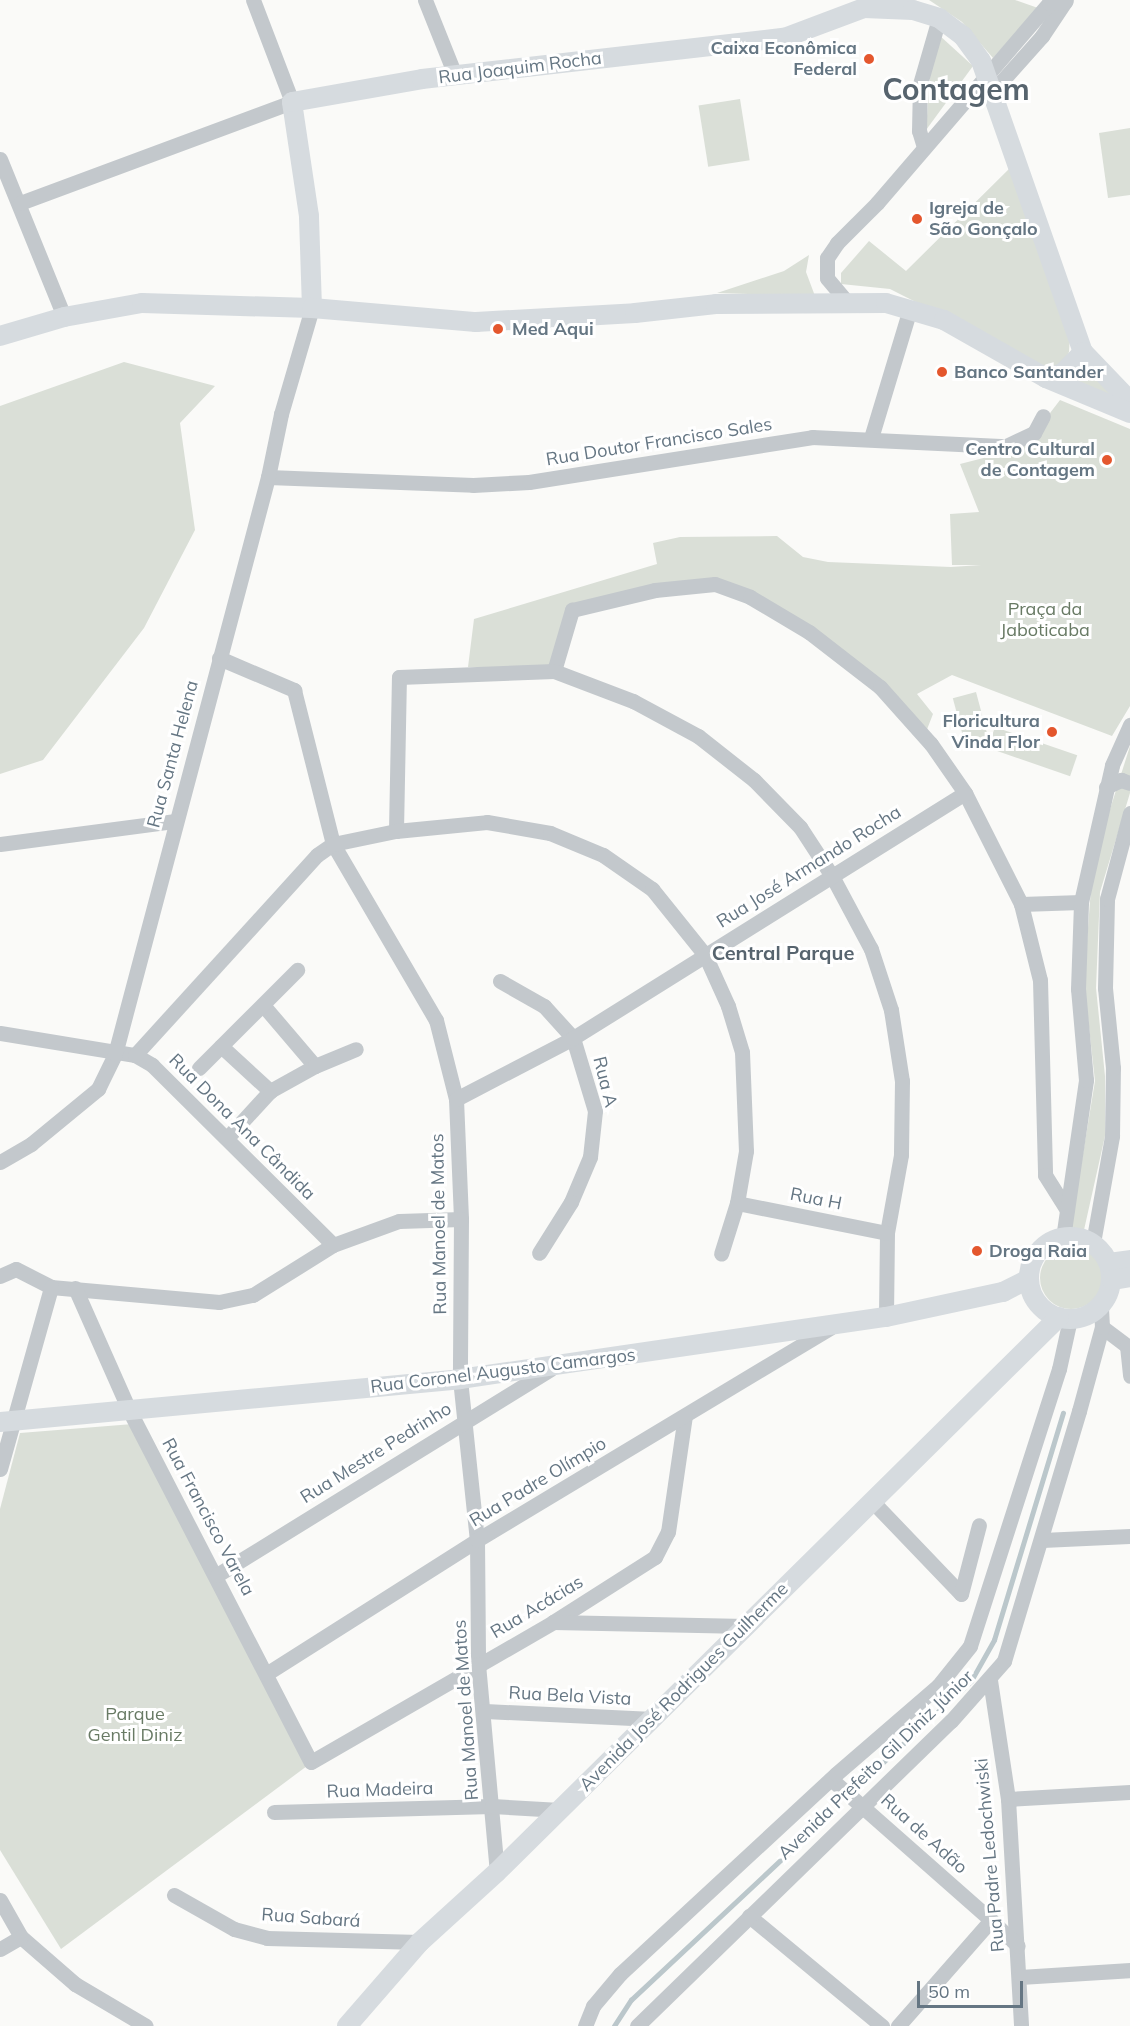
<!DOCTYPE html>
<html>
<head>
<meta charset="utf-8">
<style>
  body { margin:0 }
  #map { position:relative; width:1130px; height:2026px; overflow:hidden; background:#fafaf8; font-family:Mulish,sans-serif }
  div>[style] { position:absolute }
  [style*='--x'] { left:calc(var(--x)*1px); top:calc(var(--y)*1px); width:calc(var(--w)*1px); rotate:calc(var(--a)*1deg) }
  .green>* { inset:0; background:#dadfd7; transform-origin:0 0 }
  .round { border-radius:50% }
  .stream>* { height:4.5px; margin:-2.25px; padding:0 2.25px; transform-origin:2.25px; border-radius:2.25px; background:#bbc7cb }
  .minor>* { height:15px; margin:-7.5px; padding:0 7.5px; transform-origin:7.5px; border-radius:7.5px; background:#c3c8cc }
  .major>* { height:20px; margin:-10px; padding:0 10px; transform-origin:10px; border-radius:10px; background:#d6dbdf }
  .major>.ring { margin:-10px; padding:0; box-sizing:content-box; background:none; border:20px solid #d6dbdf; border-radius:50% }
  .dots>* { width:16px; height:16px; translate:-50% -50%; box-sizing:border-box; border:3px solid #fff; border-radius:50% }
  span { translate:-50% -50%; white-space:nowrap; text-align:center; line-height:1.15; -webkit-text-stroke:6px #fff; paint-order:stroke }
  .poi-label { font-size:18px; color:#657683; font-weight:700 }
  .right { translate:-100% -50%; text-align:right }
  .left { translate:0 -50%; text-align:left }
  .street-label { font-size:18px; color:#657683 }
  .park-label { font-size:18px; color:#687a64 }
  .neighbourhood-label { font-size:20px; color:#57646e; font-weight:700 }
  .town-label { font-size:30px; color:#57646e; font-weight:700 }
  .scale { position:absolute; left:917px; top:1981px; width:106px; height:27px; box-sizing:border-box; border:3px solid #657683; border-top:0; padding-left:8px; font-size:18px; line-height:21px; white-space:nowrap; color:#657683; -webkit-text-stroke:4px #fff; paint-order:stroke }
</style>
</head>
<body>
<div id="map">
  <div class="green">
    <i style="clip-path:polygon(929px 0,1015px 0,1038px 8px,993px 58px,962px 22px)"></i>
    <i style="clip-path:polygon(939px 35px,973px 66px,926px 130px,930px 75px)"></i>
    <i style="left:740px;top:99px;width:62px;height:42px;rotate:81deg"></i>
    <i style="clip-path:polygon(1130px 128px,1130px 195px,1108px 198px,1099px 133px)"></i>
    <i style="clip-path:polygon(1012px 166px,1070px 335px,1069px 352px,1061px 366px,1040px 365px,890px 289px,841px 284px,841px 273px,869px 241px,906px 271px)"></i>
    <i style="clip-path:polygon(809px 255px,806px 272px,815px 296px,717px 293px,784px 271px)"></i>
    <i style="clip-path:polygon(124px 362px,215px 386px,180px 423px,195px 530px,144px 628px,43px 760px,0 774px,0 406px)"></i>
    <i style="clip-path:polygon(1088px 366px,1130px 408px,1072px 383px)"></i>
    <i style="clip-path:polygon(1060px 400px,1130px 429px,1130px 706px,1112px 736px,952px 675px,917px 694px,933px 714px,926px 732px,886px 688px,719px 580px,576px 607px,551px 668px,468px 667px,474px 619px,657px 564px,653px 543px,680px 537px,777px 536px,803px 557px,828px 562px,951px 567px,981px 565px,952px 565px,950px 514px,979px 512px,960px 464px,1003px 453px,1034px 434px)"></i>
    <i style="left:976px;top:692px;width:46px;height:24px;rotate:75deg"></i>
    <i style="left:995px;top:727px;width:87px;height:22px;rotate:19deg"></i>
    <i style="clip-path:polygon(1130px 746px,1130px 793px,1100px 892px,1096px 988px,1105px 1076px,1105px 1136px,1084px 1230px,1067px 1227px,1078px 1184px,1095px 1081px,1084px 982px,1090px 901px,1094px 860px)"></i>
    <i class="round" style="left:1040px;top:1247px;width:62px;height:62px"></i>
    <i style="clip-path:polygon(133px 1424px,307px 1766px,61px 1949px,0 1850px,0 1509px,20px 1433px)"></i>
  </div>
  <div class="stream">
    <i style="--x:866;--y:1778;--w:143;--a:-42.7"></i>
    <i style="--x:971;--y:1681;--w:47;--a:-60.7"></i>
    <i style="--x:994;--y:1640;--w:237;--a:-73.1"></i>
    <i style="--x:614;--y:2026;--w:31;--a:-57"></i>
    <i style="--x:631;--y:2000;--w:275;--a:-43.1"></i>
  </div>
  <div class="minor">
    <i style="--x:425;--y:0;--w:81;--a:68.2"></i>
    <i style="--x:993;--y:91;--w:74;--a:-48.3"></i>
    <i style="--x:1042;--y:36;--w:43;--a:-56.3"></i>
    <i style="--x:924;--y:147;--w:17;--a:-107"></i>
    <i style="--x:919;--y:131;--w:47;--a:-88.8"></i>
    <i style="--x:920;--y:84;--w:69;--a:-73.9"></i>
    <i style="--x:0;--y:159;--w:170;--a:67.9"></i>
    <i style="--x:20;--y:203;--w:290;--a:-20.4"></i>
    <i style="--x:292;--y:102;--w:109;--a:-110.9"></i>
    <i style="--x:847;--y:302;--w:31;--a:-130"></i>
    <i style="--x:827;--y:278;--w:20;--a:-90"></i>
    <i style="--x:827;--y:258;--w:18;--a:-56"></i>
    <i style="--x:837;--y:243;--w:57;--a:-45"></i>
    <i style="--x:877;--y:203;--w:264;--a:-49.3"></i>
    <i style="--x:1049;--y:3;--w:16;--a:-4"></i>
    <i style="--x:871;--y:438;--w:135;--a:-73.2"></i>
    <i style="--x:268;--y:477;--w:205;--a:2.2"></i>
    <i style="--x:473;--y:485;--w:56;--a:-3.1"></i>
    <i style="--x:529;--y:482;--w:287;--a:-9"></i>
    <i style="--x:812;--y:437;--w:194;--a:2.7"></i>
    <i style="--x:1006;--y:446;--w:31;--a:-25"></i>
    <i style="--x:1034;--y:433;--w:19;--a:-62"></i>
    <i style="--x:219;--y:658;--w:82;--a:23.1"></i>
    <i style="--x:294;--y:690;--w:159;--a:75.8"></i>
    <i style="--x:333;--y:844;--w:204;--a:59.7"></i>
    <i style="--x:436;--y:1020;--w:81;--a:75.8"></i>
    <i style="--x:456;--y:1099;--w:120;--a:87.6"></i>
    <i style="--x:461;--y:1219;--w:160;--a:90.4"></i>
    <i style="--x:460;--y:1379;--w:162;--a:84"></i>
    <i style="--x:477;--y:1540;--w:124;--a:89.5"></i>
    <i style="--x:478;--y:1664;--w:209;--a:84.8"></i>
    <i style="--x:554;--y:671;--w:64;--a:-73.6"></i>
    <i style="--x:572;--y:610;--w:85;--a:-13.5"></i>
    <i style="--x:655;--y:590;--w:60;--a:-5.7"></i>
    <i style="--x:715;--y:584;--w:37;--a:20"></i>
    <i style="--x:750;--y:597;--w:69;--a:30.7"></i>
    <i style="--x:809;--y:632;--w:90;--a:37.8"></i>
    <i style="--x:880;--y:687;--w:76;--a:48.2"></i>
    <i style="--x:931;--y:744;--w:60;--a:55.2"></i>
    <i style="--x:965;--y:793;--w:124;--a:63.2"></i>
    <i style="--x:1021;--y:904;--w:78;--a:76"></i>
    <i style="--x:1040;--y:980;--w:195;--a:88.5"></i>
    <i style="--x:1045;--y:1175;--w:41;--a:57.8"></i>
    <i style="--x:1106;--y:787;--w:17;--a:-25"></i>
    <i style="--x:1121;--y:780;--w:9;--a:18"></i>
    <i style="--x:396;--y:831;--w:154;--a:-88.9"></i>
    <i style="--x:399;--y:677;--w:155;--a:-2.2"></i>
    <i style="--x:554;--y:671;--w:85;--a:20.8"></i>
    <i style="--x:633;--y:701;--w:74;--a:28.3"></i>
    <i style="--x:698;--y:736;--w:71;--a:38.2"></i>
    <i style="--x:754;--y:780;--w:66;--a:45.6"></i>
    <i style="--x:800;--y:827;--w:59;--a:56.9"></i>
    <i style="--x:832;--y:876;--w:83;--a:61.9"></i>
    <i style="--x:871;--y:949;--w:64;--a:71.8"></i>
    <i style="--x:891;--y:1010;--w:72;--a:81.2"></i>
    <i style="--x:902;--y:1081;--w:74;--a:90.8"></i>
    <i style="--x:901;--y:1155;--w:79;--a:100.2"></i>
    <i style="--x:887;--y:1233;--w:84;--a:90.7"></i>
    <i style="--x:0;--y:844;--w:177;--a:-7.5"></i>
    <i style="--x:1021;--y:904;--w:60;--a:-1.9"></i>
    <i style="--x:500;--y:981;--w:51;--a:29.6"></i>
    <i style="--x:544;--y:1006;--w:43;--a:47.8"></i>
    <i style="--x:573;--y:1038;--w:76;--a:73.2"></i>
    <i style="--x:595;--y:1111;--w:46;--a:96.2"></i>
    <i style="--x:590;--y:1157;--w:49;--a:112.9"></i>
    <i style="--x:571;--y:1202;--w:60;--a:122.1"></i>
    <i style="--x:263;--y:1005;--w:80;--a:49.6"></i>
    <i style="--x:0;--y:1033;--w:137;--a:9.3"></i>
    <i style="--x:135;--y:1055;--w:20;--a:30"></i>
    <i style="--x:152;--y:1065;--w:255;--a:44.8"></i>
    <i style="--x:221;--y:1046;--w:67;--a:42.6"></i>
    <i style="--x:135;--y:1055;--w:270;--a:-47.7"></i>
    <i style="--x:317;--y:855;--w:19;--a:-35"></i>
    <i style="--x:333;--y:844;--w:64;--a:-11.7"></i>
    <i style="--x:396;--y:831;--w:91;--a:-5.6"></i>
    <i style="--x:487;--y:822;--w:64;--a:9.9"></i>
    <i style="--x:550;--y:833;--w:57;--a:22.5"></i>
    <i style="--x:603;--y:855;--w:60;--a:34.8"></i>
    <i style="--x:652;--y:889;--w:85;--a:51.2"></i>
    <i style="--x:705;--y:955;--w:56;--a:65.7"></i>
    <i style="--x:728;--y:1006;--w:48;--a:73.1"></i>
    <i style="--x:742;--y:1052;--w:99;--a:87.7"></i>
    <i style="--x:746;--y:1151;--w:53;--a:99.8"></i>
    <i style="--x:737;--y:1203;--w:53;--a:107.4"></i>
    <i style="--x:199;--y:1068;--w:139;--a:-45"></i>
    <i style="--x:456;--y:1099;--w:132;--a:-27.5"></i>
    <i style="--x:573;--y:1038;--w:462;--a:-32"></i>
    <i style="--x:227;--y:1138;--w:64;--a:-47.5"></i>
    <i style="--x:270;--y:1091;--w:51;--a:-29.1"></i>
    <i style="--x:315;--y:1066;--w:44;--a:-22.5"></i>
    <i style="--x:0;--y:1162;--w:36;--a:-30"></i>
    <i style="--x:31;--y:1144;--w:87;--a:-39.4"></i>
    <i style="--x:98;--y:1089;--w:39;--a:-64"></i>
    <i style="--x:115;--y:1054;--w:597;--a:-75.15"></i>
    <i style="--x:268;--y:477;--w:64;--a:-78.3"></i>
    <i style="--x:281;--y:414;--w:110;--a:-73.7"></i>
    <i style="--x:737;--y:1203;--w:153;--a:11.3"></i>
    <i style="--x:1063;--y:1238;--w:160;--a:-81.7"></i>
    <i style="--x:1086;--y:1080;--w:91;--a:-95"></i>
    <i style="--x:1078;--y:989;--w:87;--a:-88"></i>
    <i style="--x:1081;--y:902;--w:140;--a:-77.2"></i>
    <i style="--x:1112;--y:765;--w:44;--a:-65.8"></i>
    <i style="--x:1093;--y:1243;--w:109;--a:-79.9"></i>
    <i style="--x:1112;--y:1136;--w:68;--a:-89.2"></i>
    <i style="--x:1113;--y:1068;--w:80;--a:-95.7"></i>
    <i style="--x:1105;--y:988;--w:89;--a:-88.7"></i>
    <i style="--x:1107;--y:899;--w:89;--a:-75"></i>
    <i style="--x:0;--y:1276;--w:17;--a:-24"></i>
    <i style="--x:16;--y:1269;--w:39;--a:27"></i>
    <i style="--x:51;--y:1287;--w:169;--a:5.1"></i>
    <i style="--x:219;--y:1302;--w:35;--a:-12"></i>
    <i style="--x:253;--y:1295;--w:94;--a:-32"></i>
    <i style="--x:333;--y:1245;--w:70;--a:-20"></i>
    <i style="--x:399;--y:1221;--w:62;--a:-1.8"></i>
    <i style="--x:75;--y:1288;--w:133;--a:66.1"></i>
    <i style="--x:129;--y:1410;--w:396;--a:62.7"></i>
    <i style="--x:311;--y:1762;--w:280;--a:-30"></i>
    <i style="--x:553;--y:1622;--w:121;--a:-32.5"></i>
    <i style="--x:655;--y:1557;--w:28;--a:-63"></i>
    <i style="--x:668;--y:1532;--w:117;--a:-81.7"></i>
    <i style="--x:1102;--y:1327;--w:31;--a:37"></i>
    <i style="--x:1127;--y:1346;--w:30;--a:84"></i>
    <i style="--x:0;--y:1469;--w:189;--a:-74.3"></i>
    <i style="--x:871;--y:1500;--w:130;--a:46.2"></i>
    <i style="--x:961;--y:1594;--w:71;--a:-75.4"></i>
    <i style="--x:1042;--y:1540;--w:88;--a:-2.6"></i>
    <i style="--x:217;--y:1575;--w:392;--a:-31.7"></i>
    <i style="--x:553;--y:1622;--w:193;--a:1.2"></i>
    <i style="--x:266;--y:1674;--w:250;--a:-32.4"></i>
    <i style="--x:477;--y:1540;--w:412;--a:-31"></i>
    <i style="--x:990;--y:1680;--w:120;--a:81.4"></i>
    <i style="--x:1008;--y:1799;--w:227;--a:86.7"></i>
    <i style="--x:485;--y:1711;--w:168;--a:2.7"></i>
    <i style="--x:831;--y:1779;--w:213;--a:41.4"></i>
    <i style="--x:1008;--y:1799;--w:122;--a:-3.3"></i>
    <i style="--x:274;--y:1812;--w:218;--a:-1.6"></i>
    <i style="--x:492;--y:1806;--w:68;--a:3.4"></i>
    <i style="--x:174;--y:1895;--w:69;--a:29.5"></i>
    <i style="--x:234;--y:1929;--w:34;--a:15"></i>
    <i style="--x:267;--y:1938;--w:153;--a:1.5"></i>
    <i style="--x:0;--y:1900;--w:43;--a:60.4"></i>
    <i style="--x:21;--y:1937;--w:72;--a:41"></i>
    <i style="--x:75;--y:1984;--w:82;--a:30.6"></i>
    <i style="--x:749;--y:1916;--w:173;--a:39.6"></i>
    <i style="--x:0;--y:1949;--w:24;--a:-30"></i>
    <i style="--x:1020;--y:1977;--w:110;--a:-3.6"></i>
    <i style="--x:585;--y:2026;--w:22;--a:-68"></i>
    <i style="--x:593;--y:2006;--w:42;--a:-49.8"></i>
    <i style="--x:620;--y:1974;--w:294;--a:-42.8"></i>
    <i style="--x:836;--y:1774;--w:135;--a:-40.8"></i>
    <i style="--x:938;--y:1686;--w:51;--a:-51.3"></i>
    <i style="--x:970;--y:1646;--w:291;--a:-72.2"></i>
    <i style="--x:1059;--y:1369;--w:51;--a:-77.6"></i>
    <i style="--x:637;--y:2026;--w:438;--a:-44.2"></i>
    <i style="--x:951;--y:1721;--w:80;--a:-48.5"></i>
    <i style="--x:1004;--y:1661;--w:261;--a:-73.3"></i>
    <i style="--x:1079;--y:1411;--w:87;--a:-74.7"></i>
    <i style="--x:1102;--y:1327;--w:21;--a:-93"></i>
    <i style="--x:898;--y:2026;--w:141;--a:-48.7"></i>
    <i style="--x:991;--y:1920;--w:37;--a:44"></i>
  </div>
  <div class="major">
    <i style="--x:312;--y:308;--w:92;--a:-91.9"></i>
    <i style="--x:309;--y:216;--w:115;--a:-98.5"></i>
    <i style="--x:292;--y:102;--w:132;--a:-10"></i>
    <i style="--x:422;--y:79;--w:364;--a:-6.5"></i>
    <i style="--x:784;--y:38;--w:85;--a:-20.6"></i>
    <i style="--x:864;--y:8;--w:49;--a:2.3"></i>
    <i style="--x:913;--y:10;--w:27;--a:17"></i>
    <i style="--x:939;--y:18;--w:30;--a:37"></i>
    <i style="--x:963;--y:36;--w:31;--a:54"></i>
    <i style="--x:981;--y:61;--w:308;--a:70.7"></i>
    <i style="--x:1083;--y:352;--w:68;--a:46.2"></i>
    <i style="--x:0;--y:336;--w:67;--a:-16.5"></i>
    <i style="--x:64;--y:317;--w:79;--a:-10.2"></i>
    <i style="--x:142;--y:303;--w:170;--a:1.7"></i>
    <i style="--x:312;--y:308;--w:165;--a:4.9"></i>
    <i style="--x:476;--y:322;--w:159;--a:-3.2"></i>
    <i style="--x:635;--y:313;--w:81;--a:-6.3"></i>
    <i style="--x:716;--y:304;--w:170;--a:-0.3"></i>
    <i style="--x:886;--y:303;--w:60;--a:16.3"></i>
    <i style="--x:944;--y:320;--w:117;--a:29.6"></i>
    <i style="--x:1046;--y:378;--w:91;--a:22.6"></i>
    <i style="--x:1046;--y:378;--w:18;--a:-16"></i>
    <i style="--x:1063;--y:373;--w:29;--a:-46"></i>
    <i class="ring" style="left:1029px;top:1237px;width:62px;height:62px"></i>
    <i style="--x:1109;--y:1263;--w:21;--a:-8"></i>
    <i style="--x:1112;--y:1280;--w:18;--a:-9"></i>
    <i style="--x:0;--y:1422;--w:462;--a:-5.3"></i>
    <i style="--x:460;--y:1379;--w:430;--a:-8.3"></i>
    <i style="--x:886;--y:1317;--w:120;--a:-12.1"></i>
    <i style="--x:1003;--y:1292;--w:29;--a:-27"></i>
    <i style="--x:347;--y:2026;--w:111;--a:-49"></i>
    <i style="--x:420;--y:1942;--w:104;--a:-42.3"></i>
    <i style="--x:497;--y:1872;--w:790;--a:-44.64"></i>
  </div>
  <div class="dots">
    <i style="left:869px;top:59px;background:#e4572e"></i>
    <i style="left:917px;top:219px;background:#e4572e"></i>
    <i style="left:498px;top:329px;background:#e4572e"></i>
    <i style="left:942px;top:372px;background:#e4572e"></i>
    <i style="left:1107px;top:460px;background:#e4572e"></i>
    <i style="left:1052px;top:732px;background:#e4572e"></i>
    <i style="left:977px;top:1251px;background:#e4572e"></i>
  </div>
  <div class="poi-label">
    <span class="right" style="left:857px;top:59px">Caixa Econômica<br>Federal</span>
    <span class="left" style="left:929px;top:219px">Igreja de<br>São Gonçalo</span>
    <span class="left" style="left:512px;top:329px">Med Aqui</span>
    <span class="left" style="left:954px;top:372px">Banco Santander</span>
    <span class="right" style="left:1095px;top:460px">Centro Cultural<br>de Contagem</span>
    <span class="right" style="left:1040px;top:732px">Floricultura<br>Vinda Flor</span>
    <span class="left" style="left:989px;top:1251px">Droga Raia</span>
  </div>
  <div class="street-label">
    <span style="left:520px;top:68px;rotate:-7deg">Rua Joaquim Rocha</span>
    <span style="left:659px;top:442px;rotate:-9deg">Rua Doutor Francisco Sales</span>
    <span style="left:173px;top:754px;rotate:-75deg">Rua Santa Helena</span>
    <span style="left:809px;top:867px;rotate:-32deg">Rua José Armando Rocha</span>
    <span style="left:605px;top:1082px;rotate:76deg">Rua A</span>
    <span style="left:242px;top:1127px;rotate:45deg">Rua Dona Ana Cândida</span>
    <span style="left:816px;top:1199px;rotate:11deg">Rua H</span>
    <span style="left:439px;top:1224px;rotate:-91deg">Rua Manoel de Matos</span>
    <span style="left:503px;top:1371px;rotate:-7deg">Rua Coronel Augusto Camargos</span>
    <span style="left:376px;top:1453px;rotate:-32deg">Rua Mestre Pedrinho</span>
    <span style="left:538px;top:1482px;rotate:-31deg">Rua Padre Olímpio</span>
    <span style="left:208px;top:1517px;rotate:62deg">Rua Francisco Varela</span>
    <span style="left:537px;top:1607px;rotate:-31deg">Rua Acácias</span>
    <span style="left:684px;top:1687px;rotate:-45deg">Avenida José Rodrigues Guilherme</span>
    <span style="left:570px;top:1696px;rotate:3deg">Rua Bela Vista</span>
    <span style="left:466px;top:1710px;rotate:-94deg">Rua Manoel de Matos</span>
    <span style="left:876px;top:1765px;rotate:-44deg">Avenida Prefeito Gil Diniz Júnior</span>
    <span style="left:380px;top:1790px;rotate:-2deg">Rua Madeira</span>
    <span style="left:924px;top:1834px;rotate:42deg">Rua de Adão</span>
    <span style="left:990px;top:1855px;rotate:-95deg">Rua Padre Ledochwiski</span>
    <span style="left:311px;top:1918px;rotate:4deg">Rua Sabará</span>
  </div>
  <div class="park-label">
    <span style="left:1045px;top:620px">Praça da<br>Jaboticaba</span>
    <span style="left:135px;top:1725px">Parque<br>Gentil Diniz</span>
  </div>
  <div class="neighbourhood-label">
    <span style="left:783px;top:952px">Central Parque</span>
  </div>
  <div class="town-label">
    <span style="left:956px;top:89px">Contagem</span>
  </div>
  <div class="scale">50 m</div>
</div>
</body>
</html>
